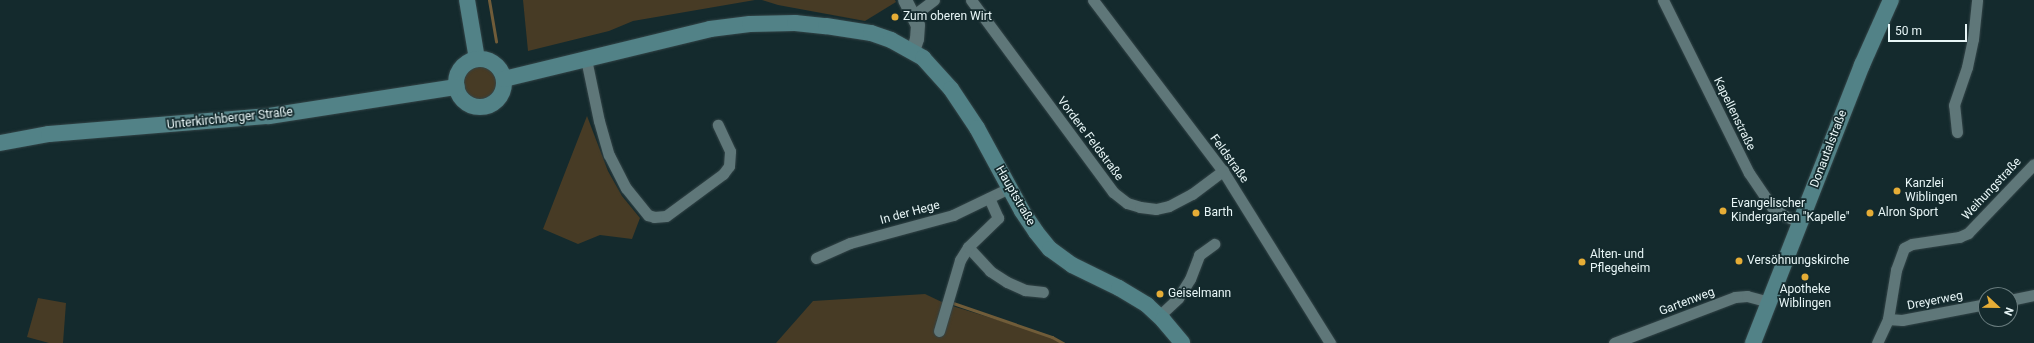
<!DOCTYPE html>
<html>
<head>
<meta charset="utf-8">
<style>
  body { margin:0 }
  #map { position:relative; width:2034px; height:343px; overflow:hidden; background:#142a2d; font-family:Roboto,sans-serif }
  div>[style] { position:absolute }
  [style*='--x'] { left:calc(var(--x)*1px); top:calc(var(--y)*1px); width:calc(var(--w)*1px); rotate:calc(var(--a)*1deg) }
  .green>* { inset:0; background:#473b25 }
  .round { border-radius:50% }
  .stream>* { height:3px; margin:-1.5px; padding:0 1.5px; transform-origin:1.5px; border-radius:1.5px; background:#705c39 }
  .roads { filter:drop-shadow(0 0 1px #334447) drop-shadow(0 0 1px #334447) }
  .minor>* { height:11px; margin:-5.5px; padding:0 5.5px; transform-origin:5.5px; border-radius:5.5px; background:#5f7779 }
  .tertiary>* { height:14px; margin:-7px; padding:0 7px; transform-origin:7px; border-radius:7px; background:#5f7779 }
  .secondary>* { height:16px; margin:-8px; padding:0 8px; transform-origin:8px; border-radius:8px; background:#528287 }
  .secondary>.ring { margin:-8px; padding:0; box-sizing:content-box; background:none; border:16px solid #528287; border-radius:50% }
  .dots>* { width:11px; height:11px; translate:-50% -50%; box-sizing:border-box; border:2px solid #142a2d; border-radius:50% }
  span { translate:-50% -50%; white-space:nowrap; text-align:center; line-height:1.15; -webkit-text-stroke:3.5px #142a2d; paint-order:stroke }
  .poi-label { font-size:12px; color:#e8f6f7 }
  .left { translate:0 -50%; text-align:left }
  .street-label { font-size:12px; color:#e8f6f7 }
  .north { position:absolute; left:1978px; top:287px; width:40px; height:40px; box-sizing:border-box; background:#142a2d; border:1px solid #697c7e; border-radius:50%; rotate:112deg; font-size:11px; font-weight:700; line-height:16px; text-align:center; color:#e8f6f7 }
  .north::after { content:''; display:block; margin:auto; width:14px; height:18px; background:#e6ad36; clip-path:polygon(50% 0,100% 100%,50% 72%,0 100%) }
  .scale { position:absolute; left:1888px; top:24px; width:79px; height:18px; box-sizing:border-box; border:2px solid #e8f6f7; border-top:0; padding-left:5px; font-size:12px; line-height:14px; white-space:nowrap; color:#e8f6f7; -webkit-text-stroke:3px #142a2d; paint-order:stroke }
</style>
</head>
<body>
<div id="map">
  <div class="green">
    <i style="clip-path:polygon(523px 0,755px 0,633px 21px,609px 31px,528px 51px)"></i>
    <i style="clip-path:polygon(762px 0,895px 0,896px 2px,865px 21px,778px 5px)"></i>
    <i class="round" style="left:456px;top:59px;width:48px;height:48px"></i>
    <i style="clip-path:polygon(587px 116px,608px 171px,622px 196px,640px 218px,632px 239px,600px 235px,578px 244px,543px 229px)"></i>
    <i style="clip-path:polygon(925px 294px,946px 304px,1049px 336px,1063px 343px,776px 343px,813px 301px)"></i>
    <i style="clip-path:polygon(38px 298px,66px 303px,63px 343px,49px 343px,27px 337px)"></i>
  </div>
  <div class="stream">
    <i style="--x:489;--y:0;--w:42;--a:80.3"></i>
    <i style="--x:953;--y:303;--w:105;--a:19"></i>
    <i style="--x:1052;--y:337;--w:13;--a:29"></i>
  </div>
  <div class="roads">
    <div class="minor">
      <i style="--x:971;--y:0;--w:239;--a:53.5"></i>
      <i style="--x:1113;--y:192;--w:18;--a:38"></i>
      <i style="--x:1127;--y:203;--w:14;--a:17"></i>
      <i style="--x:1140;--y:207;--w:16;--a:7"></i>
      <i style="--x:1156;--y:209;--w:13;--a:-13"></i>
      <i style="--x:1169;--y:206;--w:26;--a:-28"></i>
      <i style="--x:1192;--y:194;--w:39;--a:-37"></i>
      <i style="--x:1093;--y:0;--w:215;--a:52.8"></i>
      <i style="--x:1223;--y:171;--w:203;--a:58.1"></i>
      <i style="--x:1663;--y:0;--w:193;--a:63.6"></i>
      <i style="--x:1749;--y:173;--w:41;--a:55.9"></i>
      <i style="--x:1772;--y:207;--w:16;--a:35"></i>
      <i style="--x:1785;--y:216;--w:17;--a:21"></i>
      <i style="--x:914;--y:15;--w:25;--a:-37"></i>
      <i style="--x:586;--y:59;--w:63;--a:78.2"></i>
      <i style="--x:599;--y:121;--w:35;--a:74"></i>
      <i style="--x:609;--y:155;--w:37;--a:63"></i>
      <i style="--x:626;--y:188;--w:35;--a:51"></i>
      <i style="--x:648;--y:215;--w:6;--a:18"></i>
      <i style="--x:654;--y:217;--w:12;--a:-5"></i>
      <i style="--x:666;--y:216;--w:71;--a:-36.4"></i>
      <i style="--x:723;--y:174;--w:10;--a:-53"></i>
      <i style="--x:729;--y:166;--w:15;--a:-86"></i>
      <i style="--x:730;--y:151;--w:29;--a:-115"></i>
      <i style="--x:1957;--y:132;--w:27;--a:-96"></i>
      <i style="--x:1954;--y:105;--w:40;--a:-71.1"></i>
      <i style="--x:1967;--y:67;--w:29;--a:-78"></i>
      <i style="--x:1973;--y:39;--w:39;--a:-84"></i>
      <i style="--x:968;--y:247;--w:33;--a:47"></i>
      <i style="--x:990;--y:271;--w:20;--a:33"></i>
      <i style="--x:1007;--y:282;--w:20;--a:24"></i>
      <i style="--x:1025;--y:290;--w:18;--a:6"></i>
      <i style="--x:816;--y:258;--w:37;--a:-24"></i>
      <i style="--x:850;--y:243;--w:107;--a:-15.2"></i>
      <i style="--x:953;--y:215;--w:62;--a:-25.7"></i>
      <i style="--x:2010;--y:300;--w:25;--a:-12"></i>
      <i style="--x:1159;--y:316;--w:26;--a:-43"></i>
      <i style="--x:1178;--y:298;--w:22;--a:-58"></i>
      <i style="--x:1190;--y:279;--w:26;--a:-69"></i>
      <i style="--x:1199;--y:255;--w:19;--a:-36"></i>
      <i style="--x:1888;--y:319;--w:14;--a:4"></i>
      <i style="--x:1902;--y:320;--w:86;--a:-10.8"></i>
      <i style="--x:939;--y:331;--w:74;--a:-73.5"></i>
      <i style="--x:960;--y:260;--w:15;--a:-58"></i>
      <i style="--x:968;--y:247;--w:42;--a:-44"></i>
      <i style="--x:998;--y:218;--w:22;--a:-114"></i>
      <i style="--x:1614;--y:343;--w:129;--a:-20.8"></i>
      <i style="--x:1735;--y:297;--w:12;--a:-5"></i>
      <i style="--x:1747;--y:296;--w:24;--a:15"></i>
      <i style="--x:1877;--y:343;--w:26;--a:-65"></i>
      <i style="--x:1888;--y:319;--w:50;--a:-80.7"></i>
      <i style="--x:1896;--y:270;--w:23;--a:-70"></i>
      <i style="--x:1904;--y:248;--w:9;--a:-27"></i>
      <i style="--x:1912;--y:244;--w:48;--a:-8.5"></i>
      <i style="--x:1959;--y:237;--w:10;--a:-24"></i>
      <i style="--x:1968;--y:233;--w:95;--a:-46.3"></i>
    </div>
    <div class="tertiary">
      <i style="--x:905;--y:0;--w:28;--a:63"></i>
      <i style="--x:918;--y:25;--w:14;--a:94"></i>
      <i style="--x:917;--y:39;--w:13;--a:108"></i>
    </div>
    <div class="secondary">
      <i style="--x:467;--y:0;--w:60;--a:80.4"></i>
      <i class="ring" style="left:456px;top:59px;width:32px;height:32px"></i>
      <i style="--x:504;--y:79;--w:212;--a:-13.6"></i>
      <i style="--x:710;--y:29;--w:40;--a:-7.1"></i>
      <i style="--x:750;--y:24;--w:45;--a:-1.3"></i>
      <i style="--x:795;--y:23;--w:31;--a:6"></i>
      <i style="--x:826;--y:26;--w:46;--a:8.8"></i>
      <i style="--x:871;--y:33;--w:21;--a:19"></i>
      <i style="--x:891;--y:40;--w:37;--a:29"></i>
      <i style="--x:923;--y:58;--w:42;--a:47.9"></i>
      <i style="--x:951;--y:89;--w:47;--a:56.3"></i>
      <i style="--x:977;--y:128;--w:94;--a:61.5"></i>
      <i style="--x:1022;--y:211;--w:25;--a:56"></i>
      <i style="--x:1036;--y:232;--w:22;--a:51"></i>
      <i style="--x:1050;--y:249;--w:27;--a:36"></i>
      <i style="--x:1072;--y:265;--w:52;--a:26.1"></i>
      <i style="--x:1119;--y:288;--w:33;--a:31"></i>
      <i style="--x:1147;--y:305;--w:22;--a:43"></i>
      <i style="--x:1163;--y:320;--w:30;--a:50"></i>
      <i style="--x:0;--y:143;--w:50;--a:-10.4"></i>
      <i style="--x:49;--y:134;--w:221;--a:-4.7"></i>
      <i style="--x:269;--y:116;--w:190;--a:-8.8"></i>
      <i style="--x:1753;--y:343;--w:299;--a:-68.6"></i>
      <i style="--x:1862;--y:65;--w:71;--a:-66"></i>
    </div>
  </div>
  <div class="dots">
    <i style="left:895px;top:17px;background:#e6ad36"></i>
    <i style="left:1897px;top:191px;background:#e6ad36"></i>
    <i style="left:1723px;top:211px;background:#e6ad36"></i>
    <i style="left:1196px;top:213px;background:#e6ad36"></i>
    <i style="left:1870px;top:213px;background:#e6ad36"></i>
    <i style="left:1739px;top:261px;background:#e6ad36"></i>
    <i style="left:1582px;top:262px;background:#e6ad36"></i>
    <i style="left:1805px;top:277px;background:#e6ad36"></i>
    <i style="left:1160px;top:294px;background:#e6ad36"></i>
  </div>
  <div class="poi-label">
    <span class="left" style="left:903px;top:17px">Zum oberen Wirt</span>
    <span class="left" style="left:1905px;top:191px">Kanzlei<br>Wiblingen</span>
    <span class="left" style="left:1731px;top:211px">Evangelischer<br>Kindergarten "Kapelle"</span>
    <span class="left" style="left:1204px;top:213px">Barth</span>
    <span class="left" style="left:1878px;top:213px">Alron Sport</span>
    <span class="left" style="left:1590px;top:262px">Alten- und<br>Pflegeheim</span>
    <span class="left" style="left:1747px;top:261px">Versöhnungskirche</span>
    <span style="left:1805px;top:297px">Apotheke<br>Wiblingen</span>
    <span class="left" style="left:1168px;top:294px">Geiselmann</span>
  </div>
  <div class="street-label">
    <span style="left:1734px;top:114px;rotate:64deg">Kapellenstraße</span>
    <span style="left:230px;top:119px;rotate:-6deg">Unterkirchberger Straße</span>
    <span style="left:1090px;top:139px;rotate:53deg">Vordere Feldstraße</span>
    <span style="left:1829px;top:149px;rotate:-69deg">Donautalstraße</span>
    <span style="left:1229px;top:159px;rotate:54deg">Feldstraße</span>
    <span style="left:1992px;top:189px;rotate:-47deg">Weihungstraße</span>
    <span style="left:1015px;top:196px;rotate:60deg">Hauptstraße</span>
    <span style="left:910px;top:213px;rotate:-15deg">In der Hege</span>
    <span style="left:1935px;top:301px;rotate:-11deg">Dreyerweg</span>
    <span style="left:1687px;top:302px;rotate:-21deg">Gartenweg</span>
  </div>
  <div class="north">N</div>
  <div class="scale">50 m</div>
</div>
</body>
</html>
